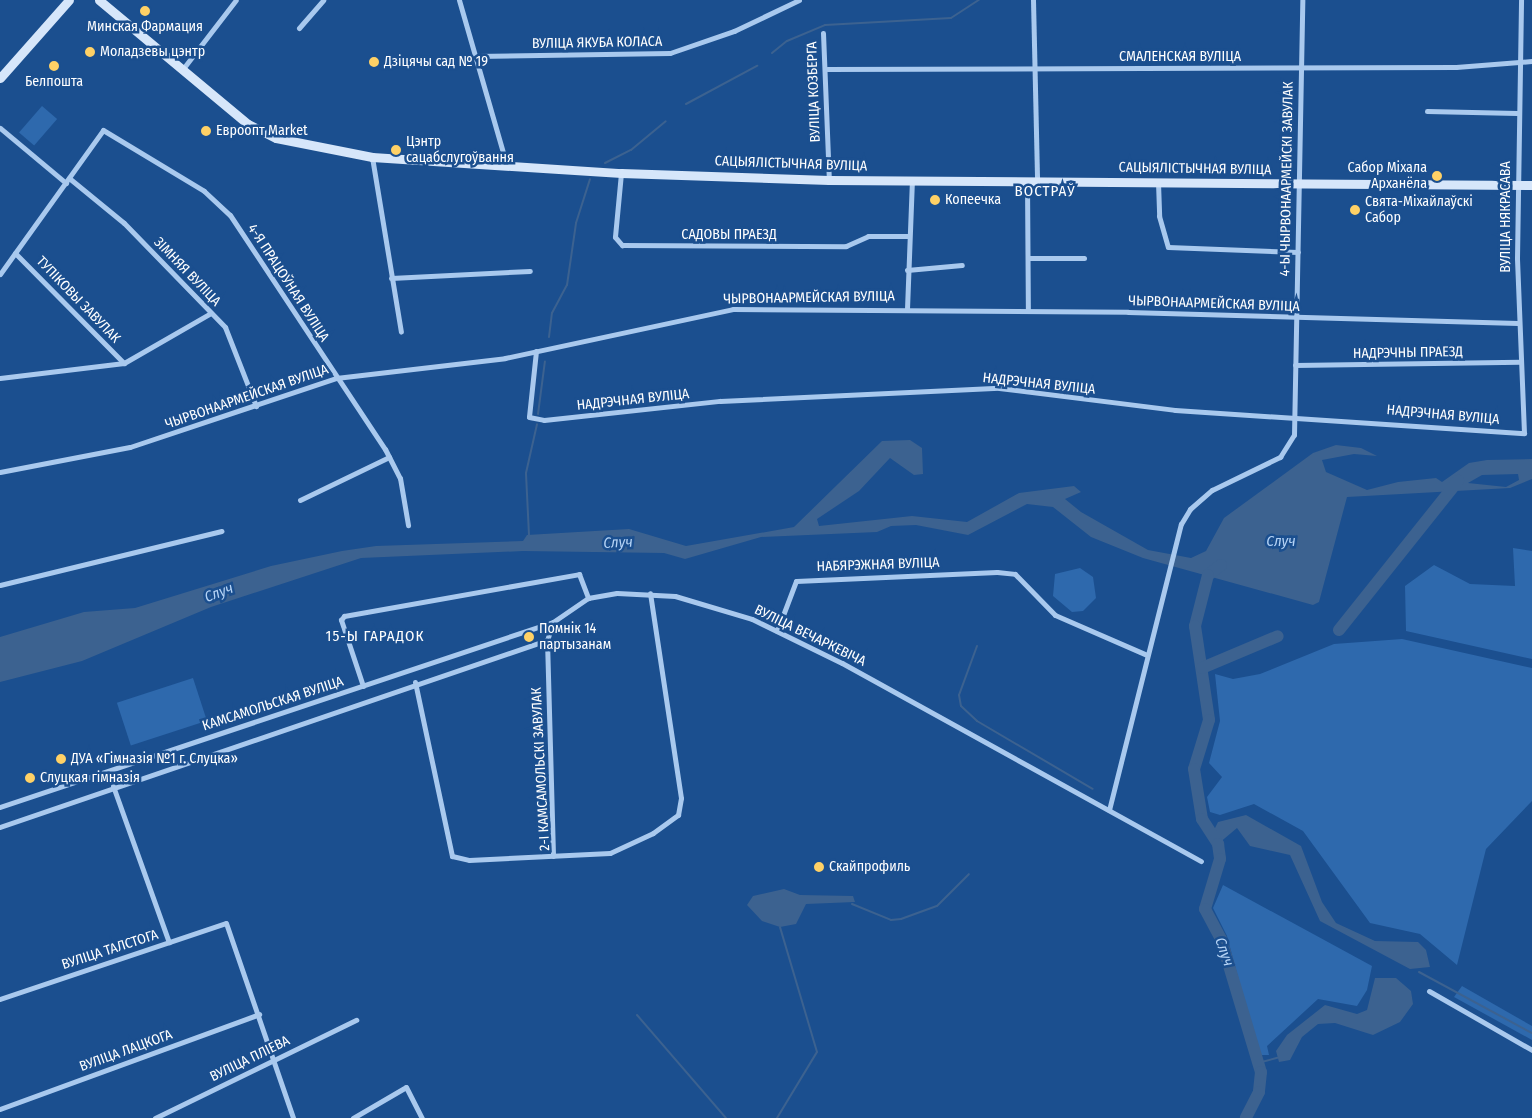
<!DOCTYPE html>
<html>
<head>
<meta charset="utf-8">
<style>
  body { margin:0 }
  #map { position:relative; width:1532px; height:1118px; overflow:hidden; background:#1b4f8f; font-family:"Fira Sans Condensed",sans-serif }
  div>[style] { position:absolute }
  [style*='--x'] { left:calc(var(--x)*1px); top:calc(var(--y)*1px); width:calc(var(--w)*1px); rotate:calc(var(--a)*1deg) }
  .green>* { inset:0; background:#2e69ad; transform-origin:0 0 }
  .water>* { inset:0; background:#3c6290 }
  .stream>* { height:2px; margin:-1px; padding:0 1px; transform-origin:1px; border-radius:1px; background:#3c6290 }
  .river>* { height:12px; margin:-6px; padding:0 6px; transform-origin:6px; border-radius:6px; background:#3c6290 }
  .street>* { height:5px; margin:-2.5px; padding:0 2.5px; transform-origin:2.5px; border-radius:2.5px; background:#a9c9ee }
  .secondary>* { height:9px; margin:-4.5px; padding:0 4.5px; transform-origin:4.5px; border-radius:4.5px; background:#d6e6fa }
  .dots>* { width:14px; height:14px; translate:-50% -50%; box-sizing:border-box; border:2px solid #1b4f8f; border-radius:50% }
  span { translate:-50% -50%; white-space:nowrap; text-align:center; line-height:1.15; -webkit-text-stroke:5px #1b4f8f; paint-order:stroke }
  .poi-label { font-size:14px; color:#fff }
  .left { translate:0 -50%; text-align:left }
  .right { translate:-100% -50%; text-align:right }
  .street-label { font-size:14px; color:#fff }
  .neighbourhood-label { font-size:15px; color:#fff; letter-spacing:1px }
  .water-label { font-size:15px; color:#b5d3f5; font-style:italic }
</style>
</head>
<body>
<div id="map">
  <div class="green">
    <i style="left:42px;top:106px;width:20px;height:35px;rotate:41deg"></i>
    <i style="clip-path:polygon(1513px 548px,1532px 551px,1532px 659px,1406px 631px,1405px 586px,1434px 565px,1470px 584px,1515px 586px)"></i>
    <i style="clip-path:polygon(1080px 568px,1093px 577px,1096px 598px,1083px 611px,1072px 612px,1053px 596px,1055px 574px)"></i>
    <i style="clip-path:polygon(1402px 639px,1532px 668px,1532px 801px,1486px 849px,1457px 965px,1420px 934px,1370px 923px,1303px 831px,1254px 804px,1220px 815px,1210px 812px,1207px 797px,1222px 777px,1209px 763px,1220px 721px,1215px 674px,1233px 679px,1260px 674px,1334px 644px)"></i>
    <i style="left:193px;top:678px;width:45px;height:80px;rotate:72deg"></i>
    <i style="clip-path:polygon(1223px 885px,1372px 966px,1367px 990px,1357px 1006px,1318px 999px,1267px 1046px,1269px 1055px,1259px 1055px,1227px 936px,1213px 908px)"></i>
    <i style="clip-path:polygon(1462px 986px,1532px 1026px,1532px 1040px,1454px 997px)"></i>
  </div>
  <div class="water">
    <i style="clip-path:polygon(evenodd,910px 440px,922px 448px,923px 474px,914px 475px,890px 458px,859px 491px,817px 519px,819px 526px,912px 516px,967px 522px,1019px 493px,1074px 486px,1081px 492px,1065px 499px,1081px 512px,1148px 550px,1191px 558px,1206px 551px,1224px 518px,1313px 453px,1336px 445px,1361px 448px,1377px 456px,1354px 454px,1322px 460px,1326px 472px,1367px 490px,1398px 482px,1436px 478px,1442px 482px,1469px 463px,1487px 460px,1532px 459px,1532px 479px,1510px 488px,1347px 497px,1319px 602px,1313px 605px,1143px 558px,1091px 537px,1053px 507px,1027px 504px,968px 535px,916px 525px,891px 526px,877px 532px,761px 537px,685px 559px,664px 553px,523px 551px,361px 558px,211px 607px,82px 661px,0 682px,0 637px,84px 612px,135px 608px,271px 566px,342px 551px,376px 546px,523px 541px,527px 535px,629px 529px,686px 546px,794px 527px,882px 441px,910px 440px,1518px 474px,1519px 480px,1506px 487px,1468px 483px,1482px 475px,1518px 474px)"></i>
    <i style="clip-path:polygon(1246px 815px,1301px 846px,1322px 902px,1336px 923px,1375px 941px,1418px 942px,1426px 950px,1430px 967px,1410px 969px,1320px 921px,1290px 855px,1250px 846px,1237px 828px,1218px 844px,1212px 834px,1218px 822px)"></i>
    <i style="clip-path:polygon(784px 889px,800px 895px,853px 896px,855px 902px,806px 904px,796px 924px,780px 927px,762px 921px,747px 905px,753px 896px)"></i>
    <i style="clip-path:polygon(1375px 978px,1396px 978px,1411px 991px,1413px 1004px,1400px 1022px,1373px 1035px,1335px 1023px,1318px 1024px,1302px 1037px,1290px 1060px,1279px 1062px,1276px 1051px,1287px 1035px,1325px 1005px,1357px 1014px,1367px 1010px)"></i>
  </div>
  <div class="stream">
    <i style="--x:772;--y:53;--w:19;--a:-39"></i>
    <i style="--x:787;--y:41;--w:41;--a:-22.8"></i>
    <i style="--x:825;--y:25;--w:126;--a:-3.2"></i>
    <i style="--x:951;--y:18;--w:33;--a:-33"></i>
    <i style="--x:686;--y:104;--w:81;--a:-28.2"></i>
    <i style="--x:605;--y:163;--w:29;--a:-27"></i>
    <i style="--x:631;--y:150;--w:45;--a:-39.6"></i>
    <i style="--x:549;--y:337;--w:24;--a:-83"></i>
    <i style="--x:552;--y:313;--w:32;--a:-62"></i>
    <i style="--x:567;--y:285;--w:63;--a:-81.7"></i>
    <i style="--x:576;--y:223;--w:46;--a:-72.3"></i>
    <i style="--x:538;--y:414;--w:53;--a:-82.5"></i>
    <i style="--x:529;--y:535;--w:62;--a:-92.8"></i>
    <i style="--x:526;--y:473;--w:50;--a:-77.3"></i>
    <i style="--x:977;--y:646;--w:52;--a:110.2"></i>
    <i style="--x:959;--y:695;--w:11;--a:80"></i>
    <i style="--x:961;--y:706;--w:22;--a:43"></i>
    <i style="--x:977;--y:721;--w:134;--a:30.4"></i>
    <i style="--x:852;--y:904;--w:42;--a:22.3"></i>
    <i style="--x:891;--y:920;--w:10;--a:-6"></i>
    <i style="--x:901;--y:919;--w:38;--a:-20"></i>
    <i style="--x:937;--y:906;--w:45;--a:-45"></i>
    <i style="--x:1419;--y:972;--w:128;--a:28.4"></i>
    <i style="--x:637;--y:1015;--w:136;--a:49.2"></i>
    <i style="--x:1258;--y:1063;--w:20;--a:-15"></i>
    <i style="--x:777;--y:1118;--w:77;--a:-58.8"></i>
    <i style="--x:817;--y:1052;--w:130;--a:-106.5"></i>
  </div>
  <div class="river">
    <i style="--x:1221;--y:565;--w:16;--a:142"></i>
    <i style="--x:1208;--y:575;--w:53;--a:104.3"></i>
    <i style="--x:1195;--y:626;--w:95;--a:81.5"></i>
    <i style="--x:1209;--y:720;--w:51;--a:107"></i>
    <i style="--x:1194;--y:769;--w:51;--a:80.9"></i>
    <i style="--x:1202;--y:819;--w:30;--a:57"></i>
    <i style="--x:1218;--y:844;--w:15;--a:82"></i>
    <i style="--x:1220;--y:859;--w:52;--a:106.7"></i>
    <i style="--x:1205;--y:909;--w:34;--a:62"></i>
    <i style="--x:1221;--y:939;--w:139;--a:73.3"></i>
    <i style="--x:1261;--y:1072;--w:20;--a:96"></i>
    <i style="--x:1259;--y:1092;--w:29;--a:117"></i>
    <i style="--x:1339;--y:630;--w:191;--a:-51.4"></i>
    <i style="--x:1202;--y:668;--w:82;--a:-22.8"></i>
  </div>
  <div class="street">
    <i style="--x:459;--y:0;--w:173;--a:73.9"></i>
    <i style="--x:1033;--y:0;--w:182;--a:88.7"></i>
    <i style="--x:299;--y:28;--w:37;--a:-49"></i>
    <i style="--x:823;--y:33;--w:147;--a:87.7"></i>
    <i style="--x:476;--y:56;--w:194;--a:-0.9"></i>
    <i style="--x:670;--y:53;--w:68;--a:-19"></i>
    <i style="--x:734;--y:31;--w:72;--a:-25.5"></i>
    <i style="--x:827;--y:69;--w:629;--a:-0.18"></i>
    <i style="--x:1456;--y:67;--w:76;--a:-4.5"></i>
    <i style="--x:182;--y:70;--w:88;--a:-52.4"></i>
    <i style="--x:1427;--y:111;--w:90;--a:1.3"></i>
    <i style="--x:0;--y:128;--w:86;--a:39.8"></i>
    <i style="--x:372;--y:157;--w:177;--a:80.6"></i>
    <i style="--x:621;--y:173;--w:64;--a:95.4"></i>
    <i style="--x:615;--y:237;--w:11;--a:49"></i>
    <i style="--x:622;--y:245;--w:224;--a:0.3"></i>
    <i style="--x:846;--y:246;--w:24;--a:-24"></i>
    <i style="--x:868;--y:236;--w:41;--a:0"></i>
    <i style="--x:69;--y:178;--w:71;--a:39.3"></i>
    <i style="--x:124;--y:223;--w:145;--a:45.8"></i>
    <i style="--x:225;--y:327;--w:85;--a:68.6"></i>
    <i style="--x:1027;--y:182;--w:129;--a:89.6"></i>
    <i style="--x:1158;--y:182;--w:34;--a:88"></i>
    <i style="--x:1159;--y:216;--w:32;--a:74"></i>
    <i style="--x:1168;--y:247;--w:130;--a:2.2"></i>
    <i style="--x:15;--y:253;--w:155;--a:45.3"></i>
    <i style="--x:1028;--y:258;--w:56;--a:0"></i>
    <i style="--x:907;--y:270;--w:55;--a:-5.2"></i>
    <i style="--x:0;--y:274;--w:177;--a:-54.4"></i>
    <i style="--x:103;--y:130;--w:118;--a:31.1"></i>
    <i style="--x:204;--y:191;--w:35;--a:43"></i>
    <i style="--x:230;--y:215;--w:281;--a:56.5"></i>
    <i style="--x:385;--y:449;--w:33;--a:63"></i>
    <i style="--x:400;--y:478;--w:48;--a:80.3"></i>
    <i style="--x:391;--y:278;--w:139;--a:-2.9"></i>
    <i style="--x:907;--y:309;--w:128;--a:-87.8"></i>
    <i style="--x:536;--y:351;--w:66;--a:96.1"></i>
    <i style="--x:529;--y:417;--w:15;--a:11"></i>
    <i style="--x:544;--y:420;--w:177;--a:-6.2"></i>
    <i style="--x:720;--y:401;--w:279;--a:-2.7"></i>
    <i style="--x:999;--y:388;--w:177;--a:7.1"></i>
    <i style="--x:1175;--y:410;--w:350;--a:3.8"></i>
    <i style="--x:1524;--y:433;--w:175;--a:-92.3"></i>
    <i style="--x:1517;--y:258;--w:258;--a:-89.1"></i>
    <i style="--x:1295;--y:365;--w:225;--a:-0.8"></i>
    <i style="--x:0;--y:378;--w:125;--a:-6.9"></i>
    <i style="--x:124;--y:363;--w:100;--a:-29.9"></i>
    <i style="--x:0;--y:472;--w:132;--a:-10.9"></i>
    <i style="--x:130;--y:447;--w:217;--a:-18.5"></i>
    <i style="--x:336;--y:378;--w:170;--a:-6.7"></i>
    <i style="--x:505;--y:358;--w:233;--a:-12.1"></i>
    <i style="--x:733;--y:309;--w:395;--a:0.4"></i>
    <i style="--x:1128;--y:312;--w:390;--a:1.6"></i>
    <i style="--x:300;--y:500;--w:99;--a:-25.8"></i>
    <i style="--x:0;--y:585;--w:228;--a:-13.7"></i>
    <i style="--x:553;--y:622;--w:19;--a:108"></i>
    <i style="--x:547;--y:640;--w:216;--a:88.4"></i>
    <i style="--x:777;--y:631;--w:53;--a:-69.2"></i>
    <i style="--x:796;--y:581;--w:201;--a:-2.6"></i>
    <i style="--x:997;--y:572;--w:18;--a:6"></i>
    <i style="--x:1015;--y:574;--w:57;--a:45.7"></i>
    <i style="--x:1055;--y:615;--w:100;--a:23.5"></i>
    <i style="--x:415;--y:682;--w:178;--a:78"></i>
    <i style="--x:452;--y:856;--w:17;--a:13"></i>
    <i style="--x:469;--y:860;--w:141;--a:-2.8"></i>
    <i style="--x:610;--y:853;--w:47;--a:-24.9"></i>
    <i style="--x:653;--y:833;--w:31;--a:-36"></i>
    <i style="--x:678;--y:815;--w:17;--a:-80"></i>
    <i style="--x:681;--y:798;--w:207;--a:-98.6"></i>
    <i style="--x:363;--y:686;--w:70;--a:-108.4"></i>
    <i style="--x:341;--y:620;--w:5;--a:-53"></i>
    <i style="--x:344;--y:616;--w:239;--a:-10.1"></i>
    <i style="--x:579;--y:574;--w:26;--a:69"></i>
    <i style="--x:588;--y:598;--w:29;--a:-10"></i>
    <i style="--x:617;--y:593;--w:58;--a:3"></i>
    <i style="--x:675;--y:596;--w:80;--a:16.6"></i>
    <i style="--x:752;--y:619;--w:100;--a:26.1"></i>
    <i style="--x:842;--y:663;--w:410;--a:28.9"></i>
    <i style="--x:113;--y:786;--w:166;--a:70.3"></i>
    <i style="--x:0;--y:807;--w:583;--a:-18.5"></i>
    <i style="--x:553;--y:622;--w:42;--a:-34.4"></i>
    <i style="--x:1109;--y:810;--w:295;--a:-75.9"></i>
    <i style="--x:1181;--y:524;--w:17;--a:-59"></i>
    <i style="--x:1190;--y:509;--w:29;--a:-41"></i>
    <i style="--x:1212;--y:490;--w:76;--a:-25.9"></i>
    <i style="--x:1280;--y:457;--w:26;--a:-58"></i>
    <i style="--x:1294;--y:435;--w:435;--a:-88.9"></i>
    <i style="--x:0;--y:827;--w:578;--a:-18.87"></i>
    <i style="--x:1429;--y:991;--w:119;--a:29.8"></i>
    <i style="--x:0;--y:999;--w:238;--a:-18.6"></i>
    <i style="--x:226;--y:923;--w:206;--a:71"></i>
    <i style="--x:0;--y:1109;--w:276;--a:-20.1"></i>
    <i style="--x:155;--y:1118;--w:224;--a:-26"></i>
    <i style="--x:353;--y:1118;--w:61;--a:-30.3"></i>
    <i style="--x:406;--y:1087;--w:35;--a:63"></i>
  </div>
  <div class="secondary">
    <i style="--x:99;--y:0;--w:194;--a:39.8"></i>
    <i style="--x:248;--y:124;--w:31;--a:27"></i>
    <i style="--x:276;--y:138;--w:98;--a:11.2"></i>
    <i style="--x:372;--y:157;--w:250;--a:3.7"></i>
    <i style="--x:621;--y:173;--w:208;--a:1.9"></i>
    <i style="--x:829;--y:180;--w:703;--a:0.41"></i>
    <i style="--x:0;--y:78;--w:104;--a:-48.5"></i>
  </div>
  <div class="dots">
    <i style="left:145px;top:11px;background:#ffd166"></i>
    <i style="left:90px;top:52px;background:#ffd166"></i>
    <i style="left:374px;top:62px;background:#ffd166"></i>
    <i style="left:54px;top:66px;background:#ffd166"></i>
    <i style="left:206px;top:131px;background:#ffd166"></i>
    <i style="left:396px;top:150px;background:#ffd166"></i>
    <i style="left:1437px;top:176px;background:#ffd166"></i>
    <i style="left:935px;top:200px;background:#ffd166"></i>
    <i style="left:1355px;top:210px;background:#ffd166"></i>
    <i style="left:529px;top:637px;background:#ffd166"></i>
    <i style="left:61px;top:759px;background:#ffd166"></i>
    <i style="left:30px;top:778px;background:#ffd166"></i>
    <i style="left:819px;top:867px;background:#ffd166"></i>
  </div>
  <div class="poi-label">
    <span style="left:145px;top:27px">Минская Фармация</span>
    <span class="left" style="left:100px;top:52px">Моладзевы цэнтр</span>
    <span class="left" style="left:384px;top:62px">Дзіцячы сад № 19</span>
    <span style="left:54px;top:82px">Белпошта</span>
    <span class="left" style="left:216px;top:131px">Евроопт Market</span>
    <span class="left" style="left:406px;top:150px">Цэнтр<br>сацабслугоўвання</span>
    <span class="right" style="left:1427px;top:176px">Сабор Міхала<br>Арханёла</span>
    <span class="left" style="left:945px;top:200px">Копеечка</span>
    <span class="left" style="left:1365px;top:210px">Свята-Міхайлаўскі<br>Сабор</span>
    <span class="left" style="left:539px;top:637px">Помнік 14<br>партызанам</span>
    <span class="left" style="left:71px;top:759px">ДУА «Гімназія №1 г. Слуцка»</span>
    <span class="left" style="left:40px;top:778px">Слуцкая гімназія</span>
    <span class="left" style="left:829px;top:867px">Скайпрофиль</span>
  </div>
  <div class="street-label">
    <span style="left:597px;top:43px;rotate:-1deg">ВУЛІЦА ЯКУБА КОЛАСА</span>
    <span style="left:1180px;top:57px">СМАЛЕНСКАЯ ВУЛІЦА</span>
    <span style="left:814px;top:92px;rotate:-92deg">ВУЛІЦА КОЗБЕРГА</span>
    <span style="left:791px;top:164px;rotate:2deg">САЦЫЯЛІСТЫЧНАЯ ВУЛІЦА</span>
    <span style="left:1195px;top:169px;rotate:1deg">САЦЫЯЛІСТЫЧНАЯ ВУЛІЦА</span>
    <span style="left:1287px;top:179px;rotate:-89deg">4-Ы ЧЫРВОНААРМЕЙСКІ ЗАВУЛАК</span>
    <span style="left:1506px;top:217px;rotate:-90deg">ВУЛІЦА НЯКРАСАВА</span>
    <span style="left:729px;top:235px">САДОВЫ ПРАЕЗД</span>
    <span style="left:187px;top:272px;rotate:46deg">ЗІМНЯЯ ВУЛІЦА</span>
    <span style="left:288px;top:283px;rotate:57deg">4-Я ПРАЦОЎНАЯ ВУЛІЦА</span>
    <span style="left:809px;top:298px;rotate:-1deg">ЧЫРВОНААРМЕЙСКАЯ ВУЛІЦА</span>
    <span style="left:78px;top:300px;rotate:46deg">ТУПІКОВЫ ЗАВУЛАК</span>
    <span style="left:1214px;top:304px;rotate:2deg">ЧЫРВОНААРМЕЙСКАЯ ВУЛІЦА</span>
    <span style="left:1408px;top:353px;rotate:-1deg">НАДРЭЧНЫ ПРАЕЗД</span>
    <span style="left:1039px;top:384px;rotate:6deg">НАДРЭЧНАЯ ВУЛІЦА</span>
    <span style="left:247px;top:397px;rotate:-19deg">ЧЫРВОНААРМЕЙСКАЯ ВУЛІЦА</span>
    <span style="left:633px;top:400px;rotate:-6deg">НАДРЭЧНАЯ ВУЛІЦА</span>
    <span style="left:1443px;top:415px;rotate:5deg">НАДРЭЧНАЯ ВУЛІЦА</span>
    <span style="left:878px;top:565px;rotate:-2deg">НАБЯРЭЖНАЯ ВУЛІЦА</span>
    <span style="left:810px;top:636px;rotate:26deg">ВУЛІЦА ВЕЧАРКЕВІЧА</span>
    <span style="left:273px;top:704px;rotate:-18deg">КАМСАМОЛЬСКАЯ ВУЛІЦА</span>
    <span style="left:541px;top:769px;rotate:-93deg">2-І КАМСАМОЛЬСКІ ЗАВУЛАК</span>
    <span style="left:110px;top:950px;rotate:-18deg">ВУЛІЦА ТАЛСТОГА</span>
    <span style="left:126px;top:1051px;rotate:-20deg">ВУЛІЦА ЛАЦКОГА</span>
    <span style="left:250px;top:1059px;rotate:-26deg">ВУЛІЦА ПЛІЕВА</span>
  </div>
  <div class="neighbourhood-label">
    <span style="left:1045px;top:192px">ВОСТРАЎ</span>
    <span style="left:375px;top:637px">15-Ы ГАРАДОК</span>
  </div>
  <div class="water-label">
    <span style="left:1281px;top:542px">Случ</span>
    <span style="left:618px;top:543px;rotate:-2deg">Случ</span>
    <span style="left:219px;top:593px;rotate:-20deg">Случ</span>
    <span style="left:1224px;top:952px;rotate:71deg">Случ</span>
  </div>
</div>
</body>
</html>
